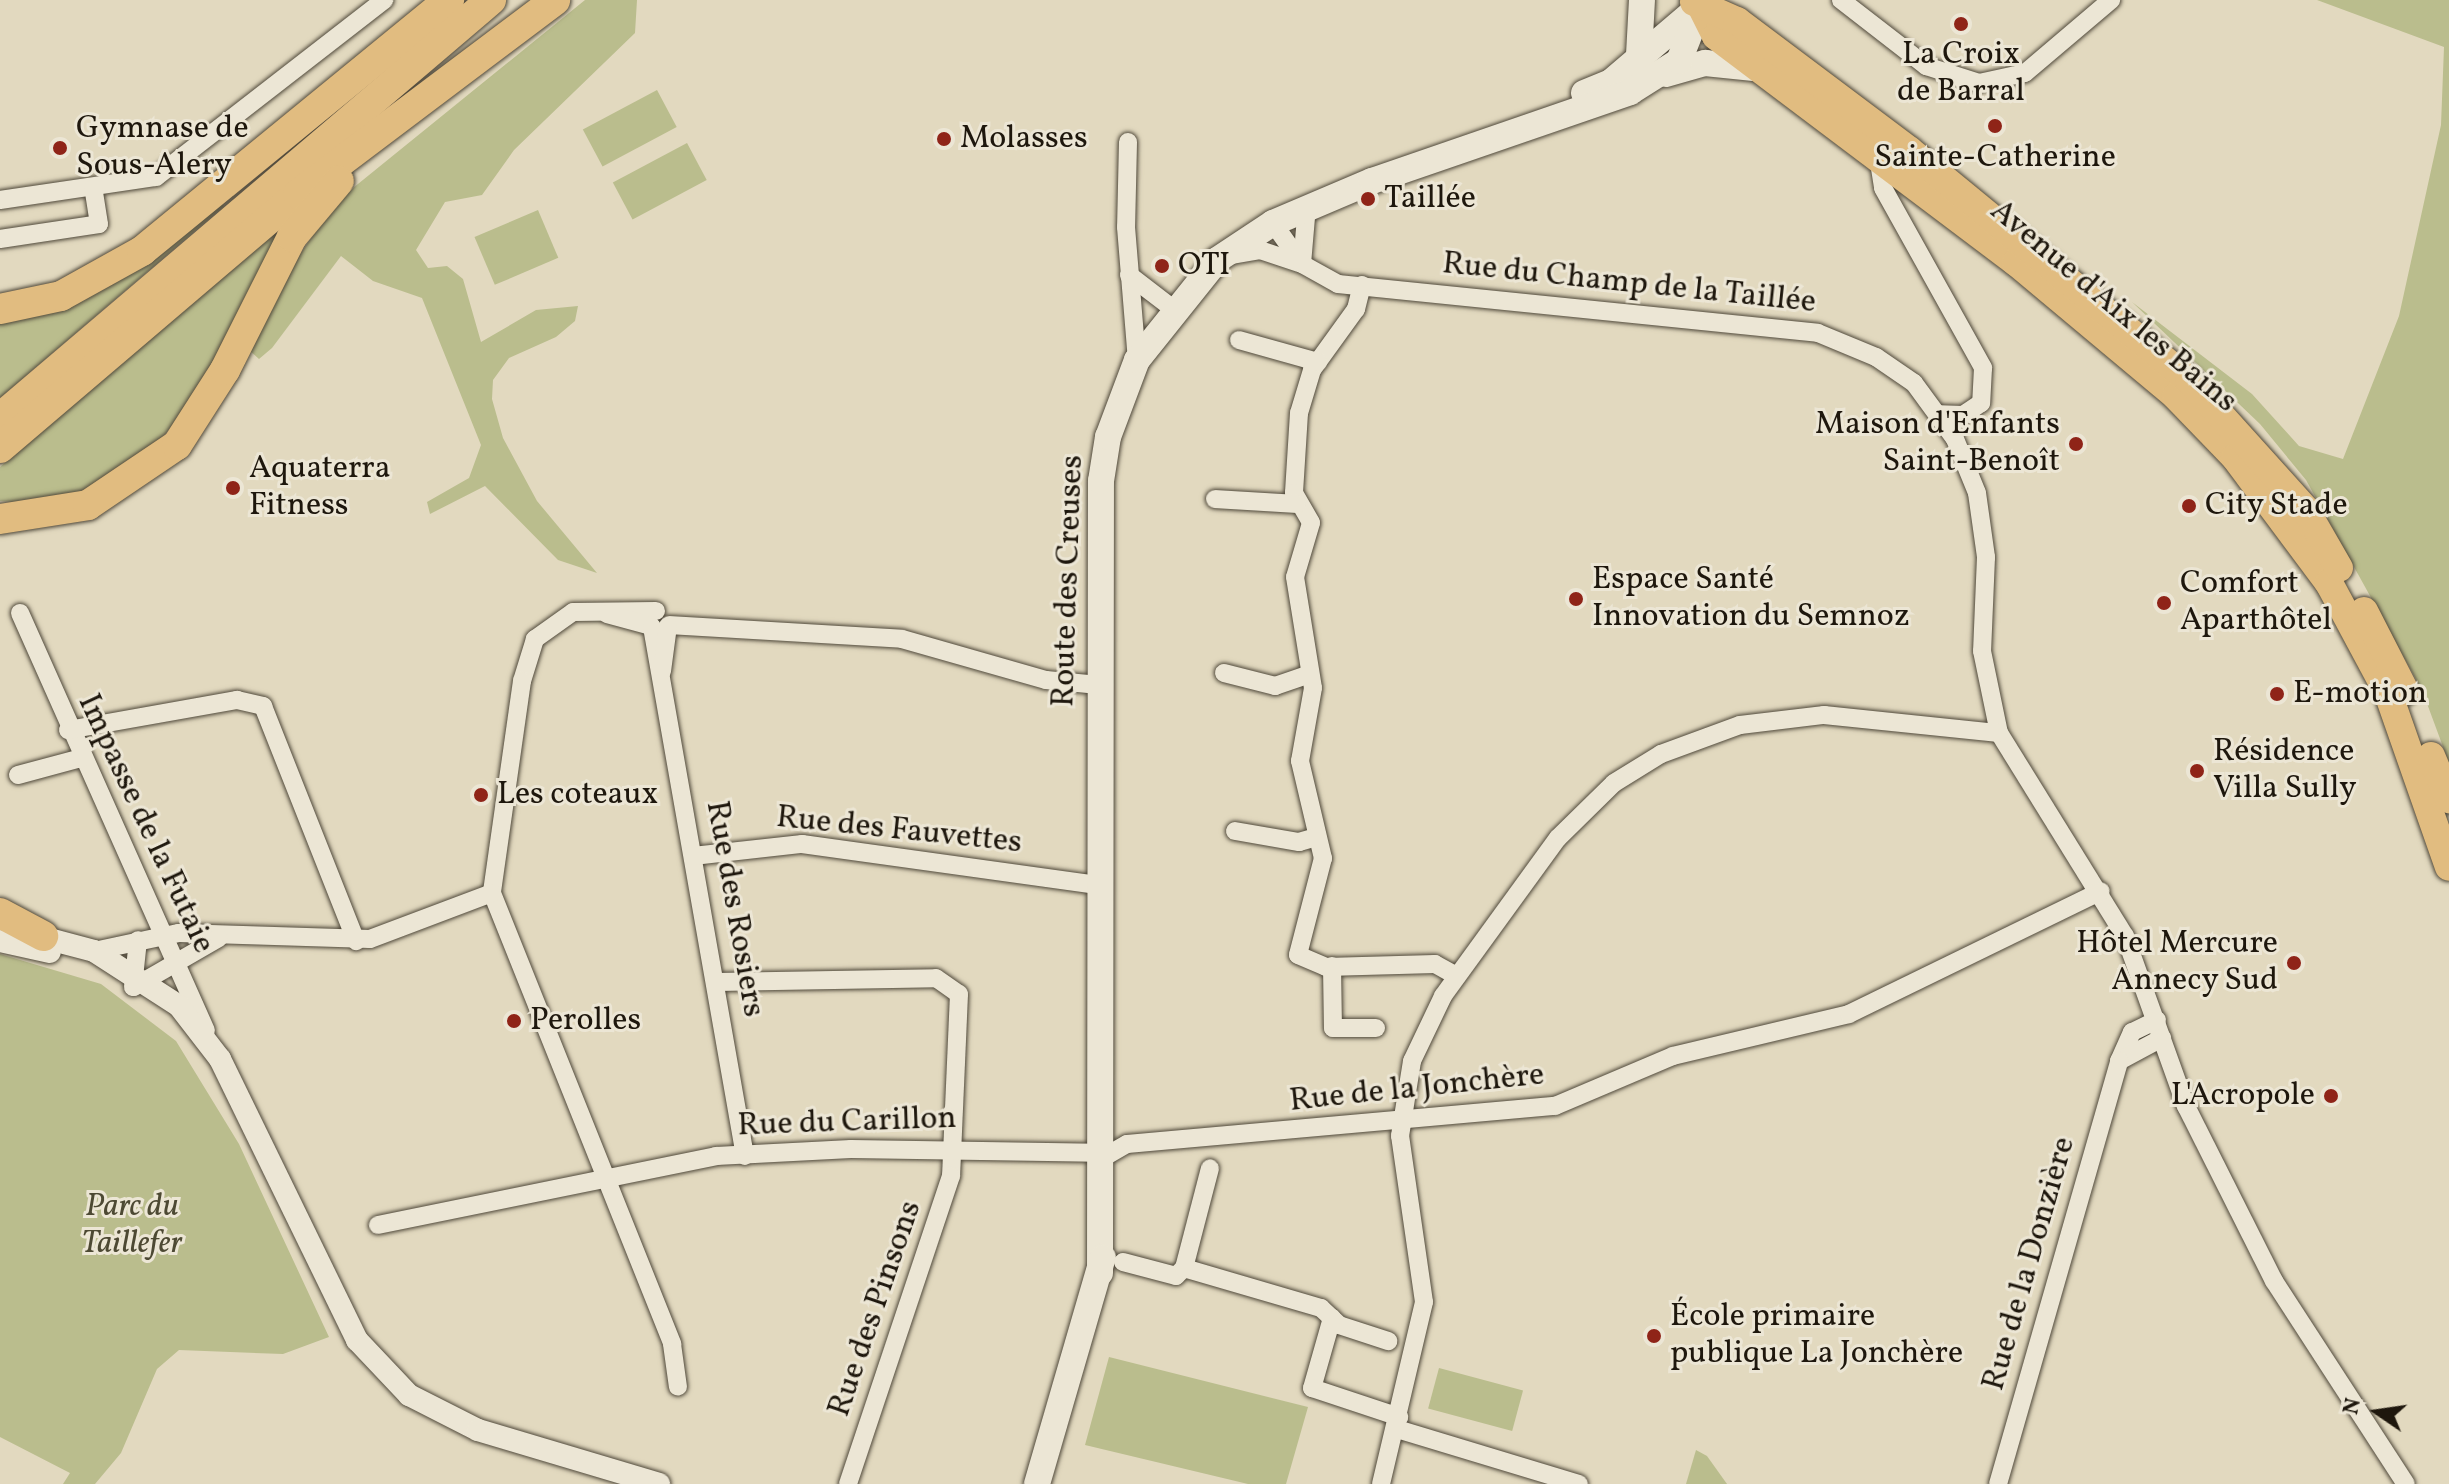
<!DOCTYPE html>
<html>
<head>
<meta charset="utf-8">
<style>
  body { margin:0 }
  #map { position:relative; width:2449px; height:1484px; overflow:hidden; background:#e2d9bf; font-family:Vollkorn,serif }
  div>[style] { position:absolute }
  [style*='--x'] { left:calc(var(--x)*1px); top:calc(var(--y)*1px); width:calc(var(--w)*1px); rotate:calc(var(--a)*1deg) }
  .green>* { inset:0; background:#babd8d; transform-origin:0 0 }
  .roads { filter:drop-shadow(0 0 2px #4f483a) drop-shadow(0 0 2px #4f483a) }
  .minor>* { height:18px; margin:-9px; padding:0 9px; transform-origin:9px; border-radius:9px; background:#ece6d5 }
  .tertiary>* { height:22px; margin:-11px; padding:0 11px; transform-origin:11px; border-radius:11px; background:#ece6d5 }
  .secondary>* { height:26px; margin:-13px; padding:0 13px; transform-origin:13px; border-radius:13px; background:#ece6d5 }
  .primary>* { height:28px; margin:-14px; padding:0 14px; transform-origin:14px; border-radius:14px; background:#e1bc80 }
  .trunk>* { height:30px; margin:-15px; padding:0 15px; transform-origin:15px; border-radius:15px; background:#e1bc80 }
  .dots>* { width:22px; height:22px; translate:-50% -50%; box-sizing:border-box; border:4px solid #ece6d5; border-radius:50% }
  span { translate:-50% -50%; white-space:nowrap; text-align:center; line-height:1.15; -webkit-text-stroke:6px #ece6d5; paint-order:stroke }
  .poi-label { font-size:32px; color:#1e170d }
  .left { translate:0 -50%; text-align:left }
  .right { translate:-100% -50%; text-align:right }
  .street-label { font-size:32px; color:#1e170d }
  .park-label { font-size:32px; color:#4d4933; font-style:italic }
  .north { position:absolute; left:2337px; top:1372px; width:80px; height:80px; -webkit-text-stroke:6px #ece6d5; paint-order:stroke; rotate:283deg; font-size:22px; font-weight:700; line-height:32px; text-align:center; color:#1e170d }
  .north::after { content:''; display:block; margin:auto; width:28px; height:36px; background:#1e170d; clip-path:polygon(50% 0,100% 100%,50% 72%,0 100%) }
</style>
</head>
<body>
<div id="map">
  <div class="green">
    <i style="clip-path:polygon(585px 0,637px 0,635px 33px,514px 150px,482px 195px,445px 202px,416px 250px,428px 268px,447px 266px,463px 279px,481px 342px,536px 310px,578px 306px,575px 321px,556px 337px,509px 358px,493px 380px,492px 399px,503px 438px,537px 501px,597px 573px,558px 560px,485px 486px,430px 514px,427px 502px,469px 478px,481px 445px,422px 298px,373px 281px,341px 256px,272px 348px,259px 359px,250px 351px,289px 270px,337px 201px)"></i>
    <i style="clip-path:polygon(2317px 0,2449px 0,2449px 763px,2422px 690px,2306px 480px,2260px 424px,2132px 302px,2252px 394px,2299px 446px,2343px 459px,2399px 316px,2441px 125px,2444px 47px)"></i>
    <i style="left:657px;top:90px;width:42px;height:84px;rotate:62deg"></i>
    <i style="left:687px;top:143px;width:42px;height:84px;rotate:62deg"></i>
    <i style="clip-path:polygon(221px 202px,224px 206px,0 398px,0 319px)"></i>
    <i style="clip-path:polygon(297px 208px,195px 399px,154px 447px,90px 490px,37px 504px,0 501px,0 467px)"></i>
    <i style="left:538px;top:210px;width:52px;height:69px;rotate:67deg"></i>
    <i style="clip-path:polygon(0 954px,101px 984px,176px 1041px,239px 1144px,329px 1337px,283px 1354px,179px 1350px,157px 1369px,121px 1453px,95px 1484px,63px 1484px,70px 1473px,0 1437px)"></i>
    <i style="clip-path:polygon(1109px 1357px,1308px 1407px,1286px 1484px,1248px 1484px,1085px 1445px)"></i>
    <i style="left:1439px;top:1368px;width:87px;height:42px;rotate:15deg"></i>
    <i style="clip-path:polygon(1696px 1450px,1707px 1456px,1727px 1484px,1686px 1484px)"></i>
  </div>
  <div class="roads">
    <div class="minor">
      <i style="--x:1841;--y:0;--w:108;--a:37.8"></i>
      <i style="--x:1926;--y:66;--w:56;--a:17.8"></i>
      <i style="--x:1979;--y:83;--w:47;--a:-12.3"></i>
      <i style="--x:2025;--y:73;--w:113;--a:-40.3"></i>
      <i style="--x:1128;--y:142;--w:85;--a:91.3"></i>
      <i style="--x:1126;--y:227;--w:133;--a:85.3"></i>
      <i style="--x:1879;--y:162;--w:26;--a:81"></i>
      <i style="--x:1883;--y:188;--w:206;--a:60.9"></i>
      <i style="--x:1983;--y:368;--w:35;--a:93"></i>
      <i style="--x:1981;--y:403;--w:22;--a:146"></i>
      <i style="--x:1963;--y:415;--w:23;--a:-178"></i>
      <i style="--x:0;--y:200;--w:158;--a:-8.4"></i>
      <i style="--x:156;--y:177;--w:289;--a:-37.8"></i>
      <i style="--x:1273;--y:223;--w:50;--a:54.7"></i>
      <i style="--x:1302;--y:264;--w:41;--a:29.1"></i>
      <i style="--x:1338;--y:284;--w:482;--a:5.8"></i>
      <i style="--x:1818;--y:333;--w:63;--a:22.5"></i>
      <i style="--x:1876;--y:357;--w:46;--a:34.4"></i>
      <i style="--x:1914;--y:383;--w:69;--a:53.8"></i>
      <i style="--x:1955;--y:439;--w:58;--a:67.8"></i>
      <i style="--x:1977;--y:493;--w:65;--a:82"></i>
      <i style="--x:1986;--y:557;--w:94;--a:92.4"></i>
      <i style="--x:1982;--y:651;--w:84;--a:78.3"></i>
      <i style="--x:1999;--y:733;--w:239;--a:58.2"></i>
      <i style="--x:2125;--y:936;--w:181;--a:70.3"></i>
      <i style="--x:2186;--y:1106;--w:196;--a:63.3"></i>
      <i style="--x:2274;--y:1281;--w:242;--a:57"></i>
      <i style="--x:0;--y:239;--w:100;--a:-8.6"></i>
      <i style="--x:99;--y:224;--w:36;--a:-99"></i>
      <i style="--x:1232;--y:255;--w:28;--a:-10"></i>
      <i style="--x:1260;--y:250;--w:41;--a:18.4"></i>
      <i style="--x:1302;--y:264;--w:58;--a:-85.1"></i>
      <i style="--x:1129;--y:275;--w:54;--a:37.5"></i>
      <i style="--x:1362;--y:285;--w:25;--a:104"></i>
      <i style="--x:1356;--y:309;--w:75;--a:125.8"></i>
      <i style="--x:1312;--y:370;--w:45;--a:106.8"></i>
      <i style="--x:1299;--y:413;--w:80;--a:93.6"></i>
      <i style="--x:1294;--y:493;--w:34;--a:60"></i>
      <i style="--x:1311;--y:523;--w:56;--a:106.5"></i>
      <i style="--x:1295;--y:577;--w:112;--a:80.8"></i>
      <i style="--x:1313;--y:688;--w:74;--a:100.1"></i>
      <i style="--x:1300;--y:761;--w:100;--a:76.7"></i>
      <i style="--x:1323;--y:858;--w:100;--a:104.5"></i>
      <i style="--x:1298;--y:955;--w:30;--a:23"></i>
      <i style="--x:1326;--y:967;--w:109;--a:-1.6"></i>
      <i style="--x:1435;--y:964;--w:25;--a:29"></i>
      <i style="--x:1239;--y:340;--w:82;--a:15.6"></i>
      <i style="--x:1215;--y:499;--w:82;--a:3.5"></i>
      <i style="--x:656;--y:611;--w:83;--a:179.3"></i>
      <i style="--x:573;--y:612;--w:47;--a:144.6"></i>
      <i style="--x:535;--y:639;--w:44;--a:107.2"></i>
      <i style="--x:522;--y:681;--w:214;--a:98.1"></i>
      <i style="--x:492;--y:893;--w:486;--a:68.2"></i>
      <i style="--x:672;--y:1344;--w:43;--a:82.1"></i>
      <i style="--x:20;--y:613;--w:457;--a:66"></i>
      <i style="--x:607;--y:614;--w:46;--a:15.3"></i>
      <i style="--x:669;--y:625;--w:233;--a:3.4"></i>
      <i style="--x:902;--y:639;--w:150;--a:15.9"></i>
      <i style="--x:1046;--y:680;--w:53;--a:5.4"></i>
      <i style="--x:652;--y:627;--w:537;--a:80.03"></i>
      <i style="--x:662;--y:671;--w:45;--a:-82.4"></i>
      <i style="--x:1224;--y:673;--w:53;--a:14.3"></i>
      <i style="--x:1275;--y:686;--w:37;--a:-19"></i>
      <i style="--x:68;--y:730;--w:172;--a:-10.1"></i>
      <i style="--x:237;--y:700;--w:27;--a:13"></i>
      <i style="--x:263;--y:706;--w:253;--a:68.4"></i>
      <i style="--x:18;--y:775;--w:65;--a:-15.1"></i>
      <i style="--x:1235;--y:831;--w:65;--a:9.8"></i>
      <i style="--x:1299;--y:842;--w:19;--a:-16"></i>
      <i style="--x:693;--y:856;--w:110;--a:-6.3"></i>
      <i style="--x:802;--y:844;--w:300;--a:7.9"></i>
      <i style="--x:94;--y:951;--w:87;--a:-12"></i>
      <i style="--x:179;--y:933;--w:191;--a:1.8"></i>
      <i style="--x:370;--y:939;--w:130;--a:-20.7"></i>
      <i style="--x:1332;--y:966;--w:62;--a:89.1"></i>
      <i style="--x:1333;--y:1028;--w:43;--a:0"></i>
      <i style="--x:717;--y:982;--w:219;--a:-1"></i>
      <i style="--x:936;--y:978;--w:28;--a:35"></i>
      <i style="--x:959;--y:994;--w:182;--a:92.5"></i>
      <i style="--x:951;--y:1176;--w:325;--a:108.5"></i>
      <i style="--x:133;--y:987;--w:47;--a:-83.9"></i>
      <i style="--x:134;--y:987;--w:98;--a:-30"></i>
      <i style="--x:2157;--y:1020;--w:28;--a:154"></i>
      <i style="--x:2132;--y:1032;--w:32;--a:114"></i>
      <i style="--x:2119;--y:1061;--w:49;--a:-28.1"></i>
      <i style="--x:1106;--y:1156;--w:24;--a:-30"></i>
      <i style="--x:1127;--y:1144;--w:430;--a:-5.1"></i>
      <i style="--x:1555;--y:1106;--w:128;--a:-23"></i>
      <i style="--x:1673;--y:1056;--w:181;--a:-13.4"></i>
      <i style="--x:1849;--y:1014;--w:280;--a:-26"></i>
      <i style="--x:378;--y:1225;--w:345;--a:-11.5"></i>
      <i style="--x:716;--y:1156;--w:135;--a:-3"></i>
      <i style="--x:851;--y:1149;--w:245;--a:0.9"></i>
      <i style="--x:1123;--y:1262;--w:55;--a:14.8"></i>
      <i style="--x:1176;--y:1276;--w:11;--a:-45"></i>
      <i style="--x:1184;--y:1268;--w:143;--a:16.3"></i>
      <i style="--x:1321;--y:1308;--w:25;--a:43"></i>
      <i style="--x:1339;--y:1325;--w:52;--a:18.1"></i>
      <i style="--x:1184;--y:1268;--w:103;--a:-75.4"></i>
      <i style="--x:1332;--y:1318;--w:73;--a:105.9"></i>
      <i style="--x:1312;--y:1388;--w:92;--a:18.4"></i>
      <i style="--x:1397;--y:1429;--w:190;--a:16.8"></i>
      <i style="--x:1381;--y:1484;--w:187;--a:-76.7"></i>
      <i style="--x:1424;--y:1302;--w:168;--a:-98.2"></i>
      <i style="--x:1400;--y:1136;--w:76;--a:-80.9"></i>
      <i style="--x:1412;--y:1061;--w:72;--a:-64.5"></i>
      <i style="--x:1443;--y:996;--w:195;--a:-54"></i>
      <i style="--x:1558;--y:838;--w:78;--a:-44.5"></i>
      <i style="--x:1614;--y:783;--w:55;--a:-31.7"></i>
      <i style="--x:1661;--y:754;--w:84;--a:-20.2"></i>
      <i style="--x:1740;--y:725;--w:85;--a:-6.8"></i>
      <i style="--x:1824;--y:715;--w:176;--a:5.9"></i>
      <i style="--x:1998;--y:1484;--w:440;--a:-74"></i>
    </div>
    <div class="tertiary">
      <i style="--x:30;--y:934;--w:66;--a:14.9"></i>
      <i style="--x:94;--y:951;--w:101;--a:32.9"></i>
      <i style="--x:179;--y:1006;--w:67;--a:52.3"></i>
      <i style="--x:220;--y:1059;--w:313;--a:64"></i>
      <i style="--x:357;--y:1340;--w:76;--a:46.6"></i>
      <i style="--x:409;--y:1395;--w:77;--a:26.9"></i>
      <i style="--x:478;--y:1430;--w:189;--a:16.6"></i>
      <i style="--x:0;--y:941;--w:51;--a:12.4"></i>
    </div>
    <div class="secondary">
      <i style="--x:1639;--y:55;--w:55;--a:-86.9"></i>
      <i style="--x:1666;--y:74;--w:41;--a:-15.8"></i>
      <i style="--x:1705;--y:63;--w:49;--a:5.8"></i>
      <i style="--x:1584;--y:93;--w:29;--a:-22"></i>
      <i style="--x:1611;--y:82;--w:118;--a:-40.5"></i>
      <i style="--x:1100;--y:1273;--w:792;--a:-89.93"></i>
      <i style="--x:1101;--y:481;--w:45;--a:-81"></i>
      <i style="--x:1108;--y:437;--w:82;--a:-69.4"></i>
      <i style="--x:1137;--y:360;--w:128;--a:-51.3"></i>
      <i style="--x:1217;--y:260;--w:67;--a:-33.5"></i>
      <i style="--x:1273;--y:223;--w:108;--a:-23"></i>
      <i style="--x:1372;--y:181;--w:273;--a:-19"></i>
      <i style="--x:1630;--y:92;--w:58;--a:-32.3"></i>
      <i style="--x:1679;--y:61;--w:60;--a:-68.6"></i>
      <i style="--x:1037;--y:1484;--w:236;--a:-73.8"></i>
    </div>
    <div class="primary">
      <i style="--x:1698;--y:0;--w:40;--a:63.4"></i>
      <i style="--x:1716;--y:36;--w:376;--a:37"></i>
      <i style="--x:2016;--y:262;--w:209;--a:39.9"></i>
      <i style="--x:2176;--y:396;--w:85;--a:46"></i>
      <i style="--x:2235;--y:457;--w:157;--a:53.3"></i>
      <i style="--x:2329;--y:583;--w:125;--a:61.8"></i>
      <i style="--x:2388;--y:693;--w:184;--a:70.7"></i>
      <i style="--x:1694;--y:2;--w:47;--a:23.8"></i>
      <i style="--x:1737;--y:21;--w:216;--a:36.9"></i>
      <i style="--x:1910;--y:151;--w:361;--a:39.4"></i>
      <i style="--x:2189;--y:380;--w:173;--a:48"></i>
      <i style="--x:2305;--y:509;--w:68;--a:60"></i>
      <i style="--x:2364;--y:611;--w:90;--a:62.9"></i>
      <i style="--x:2431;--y:756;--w:47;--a:67.3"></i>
    </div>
    <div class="trunk">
      <i style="--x:0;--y:309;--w:62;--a:-12"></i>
      <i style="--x:61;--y:296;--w:93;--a:-29.1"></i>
      <i style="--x:142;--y:251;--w:397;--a:-39.3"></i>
      <i style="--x:0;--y:418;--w:645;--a:-40.41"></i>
      <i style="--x:0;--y:448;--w:392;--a:-40.4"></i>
      <i style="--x:298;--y:194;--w:322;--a:-37"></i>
      <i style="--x:0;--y:519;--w:89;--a:-9"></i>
      <i style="--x:88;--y:505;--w:107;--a:-34"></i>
      <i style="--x:177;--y:445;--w:89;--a:-57.4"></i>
      <i style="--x:225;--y:370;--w:149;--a:-63.3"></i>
      <i style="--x:292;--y:237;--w:73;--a:-50"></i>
      <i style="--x:0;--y:913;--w:49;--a:28.1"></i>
    </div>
  </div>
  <div class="dots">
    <i style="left:1961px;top:24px;background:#8f2418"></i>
    <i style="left:1995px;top:126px;background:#8f2418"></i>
    <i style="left:944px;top:139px;background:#8f2418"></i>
    <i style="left:60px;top:148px;background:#8f2418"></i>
    <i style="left:1368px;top:199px;background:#8f2418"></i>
    <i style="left:1162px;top:266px;background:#8f2418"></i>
    <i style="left:2076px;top:444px;background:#8f2418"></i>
    <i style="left:233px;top:488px;background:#8f2418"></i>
    <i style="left:2189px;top:506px;background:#8f2418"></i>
    <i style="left:1576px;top:599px;background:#8f2418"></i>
    <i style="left:2164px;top:603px;background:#8f2418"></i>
    <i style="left:2277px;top:694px;background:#8f2418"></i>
    <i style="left:2197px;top:771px;background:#8f2418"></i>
    <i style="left:481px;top:795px;background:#8f2418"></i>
    <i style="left:2294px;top:963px;background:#8f2418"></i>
    <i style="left:514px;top:1021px;background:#8f2418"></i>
    <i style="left:2331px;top:1096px;background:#8f2418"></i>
    <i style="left:1654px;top:1336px;background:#8f2418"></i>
  </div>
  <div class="poi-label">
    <span style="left:1961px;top:74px">La Croix<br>de Barral</span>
    <span class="left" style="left:76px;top:148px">Gymnase de<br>Sous-Alery</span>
    <span class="left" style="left:960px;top:139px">Molasses</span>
    <span style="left:1995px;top:158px">Sainte-Catherine</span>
    <span class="left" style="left:1384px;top:199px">Taillée</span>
    <span class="left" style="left:1178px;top:266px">OTI</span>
    <span class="right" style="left:2060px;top:444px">Maison d'Enfants<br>Saint-Benoît</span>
    <span class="left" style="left:249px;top:488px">Aquaterra<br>Fitness</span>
    <span class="left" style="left:2205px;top:506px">City Stade</span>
    <span class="left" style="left:1592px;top:599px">Espace Santé<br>Innovation du Semnoz</span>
    <span class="left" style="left:2180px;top:603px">Comfort<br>Aparthôtel</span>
    <span class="left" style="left:2293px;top:694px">E-motion</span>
    <span class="left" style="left:2213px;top:771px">Résidence<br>Villa Sully</span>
    <span class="left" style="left:497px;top:795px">Les coteaux</span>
    <span class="right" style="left:2278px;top:963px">Hôtel Mercure<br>Annecy Sud</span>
    <span class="left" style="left:530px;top:1021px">Perolles</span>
    <span class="right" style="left:2315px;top:1096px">L'Acropole</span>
    <span class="left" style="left:1670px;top:1336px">École primaire<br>publique La Jonchère</span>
  </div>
  <div class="street-label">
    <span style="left:1629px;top:284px;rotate:6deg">Rue du Champ de la Taillée</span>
    <span style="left:2113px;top:307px;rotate:40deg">Avenue d'Aix les Bains</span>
    <span style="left:1069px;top:581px;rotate:-88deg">Route des Creuses</span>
    <span style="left:145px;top:824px;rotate:65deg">Impasse de la Futaie</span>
    <span style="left:899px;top:831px;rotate:6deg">Rue des Fauvettes</span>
    <span style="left:734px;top:909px;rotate:80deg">Rue des Rosiers</span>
    <span style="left:1417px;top:1089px;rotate:-6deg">Rue de la Jonchère</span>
    <span style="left:847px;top:1123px;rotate:-2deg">Rue du Carillon</span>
    <span style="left:2030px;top:1264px;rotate:-74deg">Rue de la Donzière</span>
    <span style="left:876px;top:1309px;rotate:-71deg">Rue des Pinsons</span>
  </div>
  <div class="park-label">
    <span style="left:132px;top:1226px">Parc du<br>Taillefer</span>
  </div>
  <div class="north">N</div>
</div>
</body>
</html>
